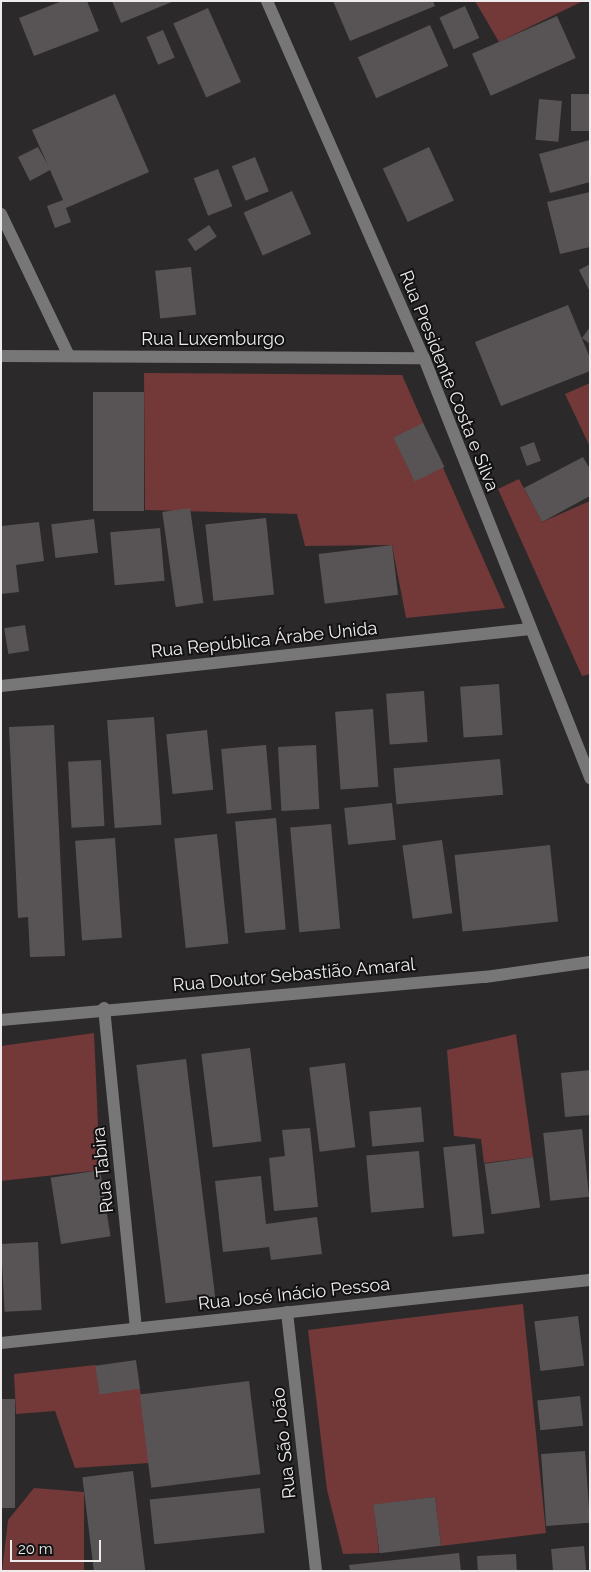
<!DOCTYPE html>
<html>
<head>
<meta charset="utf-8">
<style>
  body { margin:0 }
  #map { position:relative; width:591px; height:1572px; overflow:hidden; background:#2c292b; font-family:Raleway,sans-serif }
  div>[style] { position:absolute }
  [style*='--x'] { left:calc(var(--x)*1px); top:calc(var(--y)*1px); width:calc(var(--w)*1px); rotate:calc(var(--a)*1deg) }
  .green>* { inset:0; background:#733838 }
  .building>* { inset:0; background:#585455; transform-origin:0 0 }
  .minor>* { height:12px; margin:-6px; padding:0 6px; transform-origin:6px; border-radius:6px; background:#787778 }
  span { translate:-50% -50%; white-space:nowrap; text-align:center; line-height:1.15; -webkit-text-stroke:4px #131213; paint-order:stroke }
  .street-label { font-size:18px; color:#edebec }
  .frame { position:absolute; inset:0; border:2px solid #edebec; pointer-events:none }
  .scale { position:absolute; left:10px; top:1540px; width:91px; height:22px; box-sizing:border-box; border:2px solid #edebec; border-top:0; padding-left:6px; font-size:15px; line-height:18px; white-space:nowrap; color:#edebec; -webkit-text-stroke:4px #131213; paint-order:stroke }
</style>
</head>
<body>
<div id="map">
  <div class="green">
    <i style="clip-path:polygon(475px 1px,583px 1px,499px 42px)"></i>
    <i style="clip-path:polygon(144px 373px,402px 375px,505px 608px,406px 618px,392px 545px,305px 546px,297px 514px,145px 510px)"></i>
    <i style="clip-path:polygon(590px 383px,590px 447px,565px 394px)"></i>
    <i style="clip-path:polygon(519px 479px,542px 522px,590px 501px,590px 674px,582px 676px,498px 489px)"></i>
    <i style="clip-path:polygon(94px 1033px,100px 1170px,1px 1181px,1px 1046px)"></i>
    <i style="clip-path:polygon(516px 1034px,533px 1157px,484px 1163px,481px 1139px,454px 1136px,447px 1050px)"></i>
    <i style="clip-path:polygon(523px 1304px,546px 1533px,441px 1546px,435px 1497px,374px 1505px,379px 1553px,343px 1554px,327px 1490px,308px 1330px)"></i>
    <i style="clip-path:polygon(95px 1365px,140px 1389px,149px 1463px,75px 1468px,55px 1411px,16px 1414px,14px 1374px)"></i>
    <i style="clip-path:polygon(34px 1488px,84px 1492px,84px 1571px,2px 1571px,8px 1520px)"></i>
  </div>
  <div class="building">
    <i style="clip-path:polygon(62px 1px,87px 1px,99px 31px,34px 56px,19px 18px)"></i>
    <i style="clip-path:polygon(112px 1px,174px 1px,121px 23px)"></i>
    <i style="clip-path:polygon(333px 1px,433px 1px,435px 6px,350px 41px)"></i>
    <i style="left:465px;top:6px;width:35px;height:28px;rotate:66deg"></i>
    <i style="left:208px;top:8px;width:81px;height:38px;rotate:66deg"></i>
    <i style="left:557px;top:16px;width:46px;height:93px;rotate:66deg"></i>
    <i style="left:430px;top:25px;width:45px;height:79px;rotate:66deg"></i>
    <i style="left:163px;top:30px;width:30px;height:18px;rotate:67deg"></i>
    <i style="clip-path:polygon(115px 94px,149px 172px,66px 208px,71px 222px,55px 228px,47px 206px,63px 200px,50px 170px,30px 181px,18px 157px,38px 147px,48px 165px,32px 130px)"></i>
    <i style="left:571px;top:94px;width:19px;height:37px"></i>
    <i style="left:539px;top:99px;width:23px;height:41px;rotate:5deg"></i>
    <i style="clip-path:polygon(590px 140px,590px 182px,550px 193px,539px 154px)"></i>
    <i style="left:429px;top:147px;width:59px;height:51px;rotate:65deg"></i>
    <i style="left:255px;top:157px;width:37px;height:25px;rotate:68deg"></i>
    <i style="left:218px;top:169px;width:40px;height:26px;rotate:69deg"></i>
    <i style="left:292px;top:191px;width:47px;height:53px;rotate:66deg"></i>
    <i style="clip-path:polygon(590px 192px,590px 247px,560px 254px,547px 202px)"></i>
    <i style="left:209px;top:225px;width:14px;height:26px;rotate:56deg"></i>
    <i style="clip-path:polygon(590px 264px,590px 292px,579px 270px)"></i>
    <i style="left:191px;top:267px;width:48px;height:36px;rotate:84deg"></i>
    <i style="clip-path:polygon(568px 305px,590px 358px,590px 371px,501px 406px,475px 342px)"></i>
    <i style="clip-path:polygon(590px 327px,590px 344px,582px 338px)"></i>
    <i style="left:93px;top:392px;width:51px;height:119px"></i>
    <i style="left:423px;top:423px;width:49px;height:33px;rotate:64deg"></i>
    <i style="left:534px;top:442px;width:20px;height:15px;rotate:70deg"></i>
    <i style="clip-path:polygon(583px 457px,590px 469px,590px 496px,542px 522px,524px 488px)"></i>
    <i style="left:190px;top:508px;width:96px;height:28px;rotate:82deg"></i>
    <i style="left:266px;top:518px;width:77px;height:61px;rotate:84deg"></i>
    <i style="left:94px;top:519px;width:34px;height:43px;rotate:83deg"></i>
    <i style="clip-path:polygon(39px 522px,44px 561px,16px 565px,19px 592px,1px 594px,1px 526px)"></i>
    <i style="left:160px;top:528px;width:53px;height:50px;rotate:85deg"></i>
    <i style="left:392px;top:545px;width:50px;height:74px;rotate:83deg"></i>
    <i style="left:25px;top:625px;width:26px;height:21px;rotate:81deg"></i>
    <i style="left:499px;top:684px;width:51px;height:39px;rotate:86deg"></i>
    <i style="left:424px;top:691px;width:51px;height:38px;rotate:86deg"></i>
    <i style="left:373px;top:709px;width:78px;height:38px;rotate:86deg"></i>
    <i style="left:154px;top:717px;width:108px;height:47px;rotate:86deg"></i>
    <i style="clip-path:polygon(54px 725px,65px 956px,30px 957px,28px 917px,18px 918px,9px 727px)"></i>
    <i style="left:207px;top:730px;width:60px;height:41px;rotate:84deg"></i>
    <i style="left:266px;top:745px;width:65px;height:45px;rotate:85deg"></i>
    <i style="left:316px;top:745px;width:64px;height:38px;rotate:87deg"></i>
    <i style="left:500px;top:759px;width:36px;height:107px;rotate:85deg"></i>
    <i style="left:101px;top:760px;width:66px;height:33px;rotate:87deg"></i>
    <i style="left:392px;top:803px;width:37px;height:48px;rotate:84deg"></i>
    <i style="left:276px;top:818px;width:112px;height:41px;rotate:85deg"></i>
    <i style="left:331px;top:824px;width:105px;height:41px;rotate:85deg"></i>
    <i style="left:217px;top:834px;width:110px;height:43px;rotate:84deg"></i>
    <i style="left:115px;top:838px;width:100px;height:40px;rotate:86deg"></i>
    <i style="left:442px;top:840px;width:74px;height:40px;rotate:82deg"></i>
    <i style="left:550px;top:845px;width:77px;height:96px;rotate:84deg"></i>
    <i style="left:250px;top:1048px;width:94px;height:49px;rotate:83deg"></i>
    <i style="left:186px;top:1059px;width:240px;height:50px;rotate:83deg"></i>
    <i style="left:345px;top:1063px;width:85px;height:36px;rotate:83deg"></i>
    <i style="clip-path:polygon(590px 1070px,590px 1115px,565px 1117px,561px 1073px)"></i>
    <i style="left:421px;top:1107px;width:35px;height:52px;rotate:85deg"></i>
    <i style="clip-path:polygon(310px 1128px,318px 1207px,274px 1211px,269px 1158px,285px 1156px,282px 1130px)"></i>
    <i style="left:582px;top:1129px;width:68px;height:39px;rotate:84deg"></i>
    <i style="left:475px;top:1144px;width:90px;height:32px;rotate:84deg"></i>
    <i style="left:419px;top:1151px;width:57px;height:53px;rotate:85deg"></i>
    <i style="left:533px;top:1157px;width:51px;height:49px;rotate:82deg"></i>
    <i style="left:100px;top:1170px;width:67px;height:50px;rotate:81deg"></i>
    <i style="clip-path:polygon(261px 1176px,266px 1224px,317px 1217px,322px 1254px,271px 1260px,269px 1247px,223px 1252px,215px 1181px)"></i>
    <i style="left:38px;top:1242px;width:68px;height:37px;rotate:87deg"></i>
    <i style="left:578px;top:1316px;width:50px;height:44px;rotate:83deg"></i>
    <i style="left:136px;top:1360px;width:29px;height:41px;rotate:82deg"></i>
    <i style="left:249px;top:1381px;width:94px;height:110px;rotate:83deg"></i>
    <i style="left:580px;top:1396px;width:30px;height:43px;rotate:84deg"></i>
    <i style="left:1px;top:1399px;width:14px;height:109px"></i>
    <i style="left:585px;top:1451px;width:72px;height:44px;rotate:86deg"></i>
    <i style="left:133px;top:1471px;width:101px;height:51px;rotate:83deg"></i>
    <i style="left:260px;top:1488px;width:45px;height:111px;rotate:84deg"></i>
    <i style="left:435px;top:1497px;width:49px;height:62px;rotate:83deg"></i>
    <i style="left:584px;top:1546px;width:25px;height:33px;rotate:85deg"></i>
    <i style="clip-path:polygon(459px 1553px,461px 1571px,350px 1571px,349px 1565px)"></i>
    <i style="left:516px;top:1554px;width:17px;height:39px;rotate:87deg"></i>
  </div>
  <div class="minor">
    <i style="--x:267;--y:1;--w:390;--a:66.3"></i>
    <i style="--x:424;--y:358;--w:452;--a:68.4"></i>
    <i style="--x:1;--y:214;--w:157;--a:64.4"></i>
    <i style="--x:1;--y:356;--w:423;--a:0.3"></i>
    <i style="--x:1;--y:686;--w:532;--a:-6.15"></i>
    <i style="--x:104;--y:1008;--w:322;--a:84.3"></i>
    <i style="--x:1;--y:1020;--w:486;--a:-5.1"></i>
    <i style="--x:485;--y:977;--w:106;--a:-8.1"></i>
    <i style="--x:287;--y:1312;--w:261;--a:83.6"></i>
    <i style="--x:1;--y:1343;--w:592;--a:-6.11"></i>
  </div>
  <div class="street-label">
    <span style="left:213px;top:339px">Rua Luxemburgo</span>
    <span style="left:449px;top:381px;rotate:68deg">Rua Presidente Costa e Silva</span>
    <span style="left:264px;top:640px;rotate:-6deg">Rua República Árabe Unida</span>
    <span style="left:294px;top:975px;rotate:-5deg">Rua Doutor Sebastião Amaral</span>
    <span style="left:103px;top:1170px;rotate:-96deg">Rua Tabira</span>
    <span style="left:294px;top:1294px;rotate:-6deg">Rua José Inácio Pessoa</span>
    <span style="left:284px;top:1443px;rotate:-96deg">Rua São João</span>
  </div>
  <div class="frame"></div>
  <div class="scale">20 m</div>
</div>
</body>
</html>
